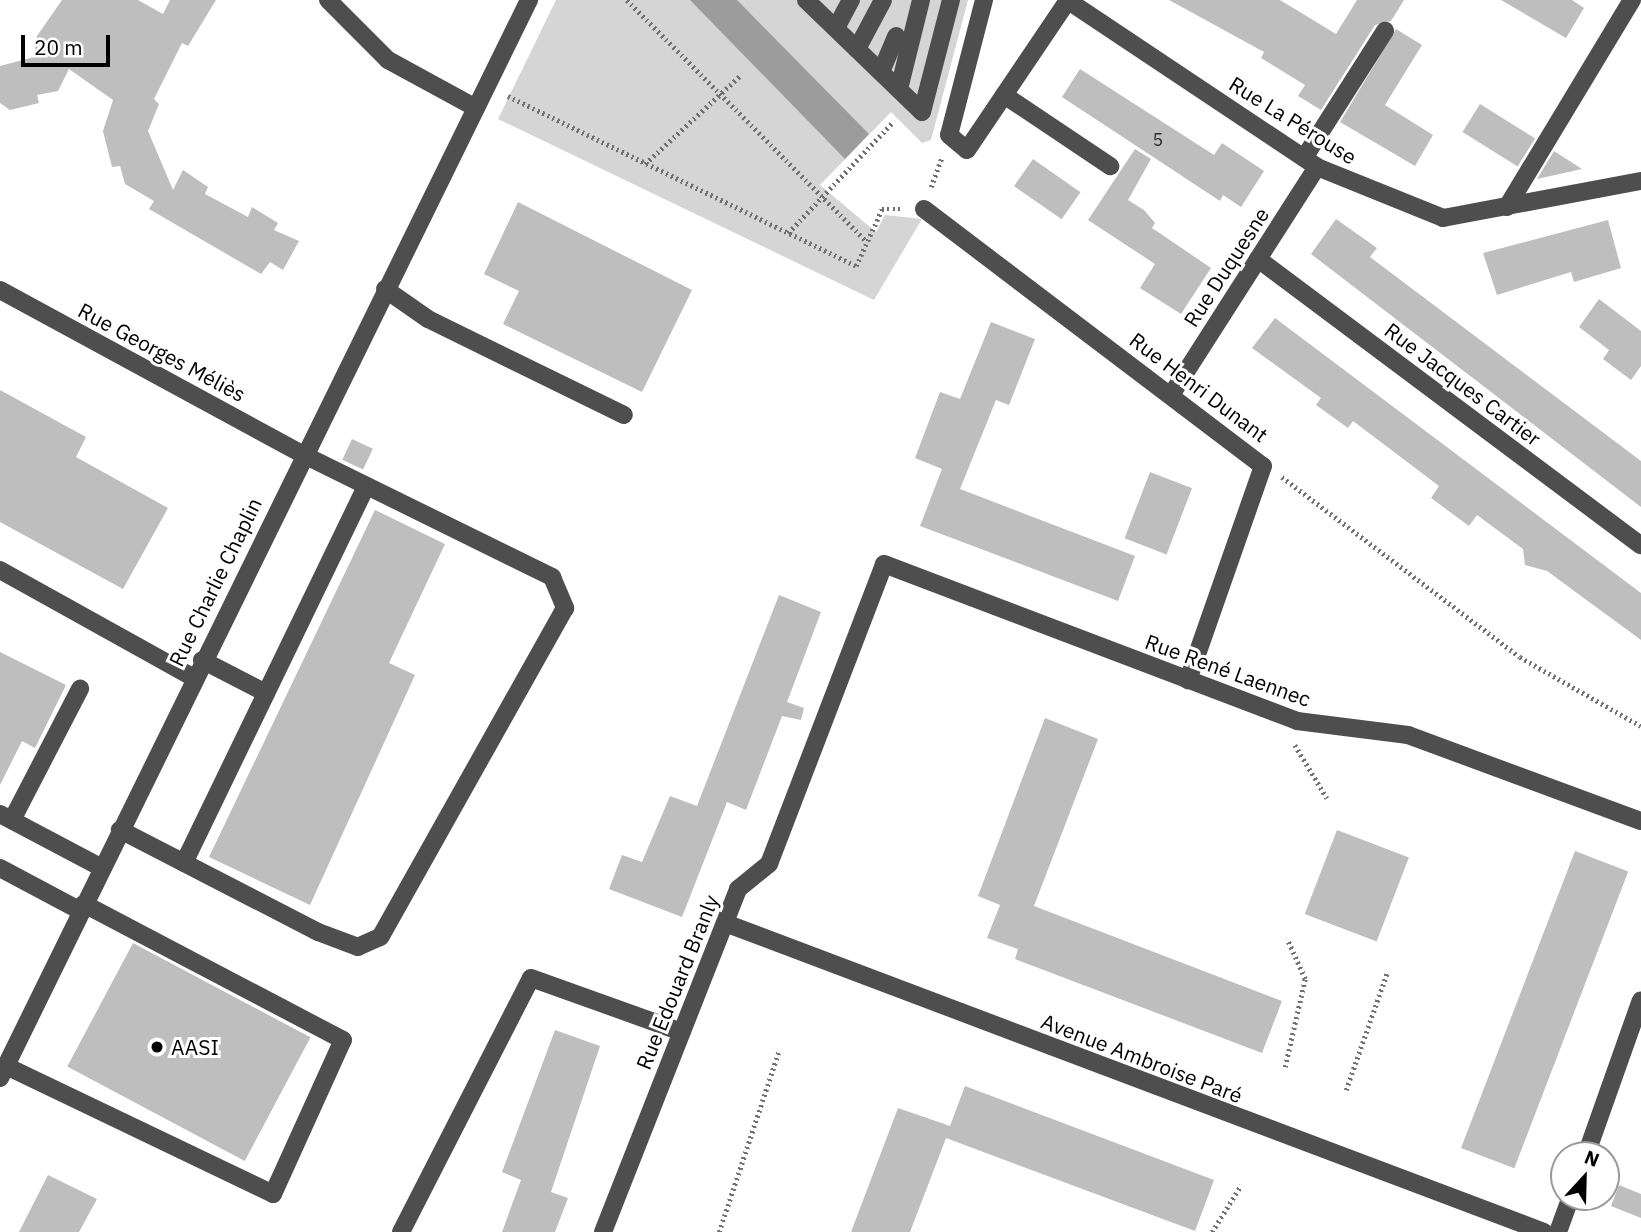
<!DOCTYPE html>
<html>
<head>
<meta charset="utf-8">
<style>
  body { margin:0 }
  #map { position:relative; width:1641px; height:1232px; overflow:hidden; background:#fff; font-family:"IBM Plex Sans",sans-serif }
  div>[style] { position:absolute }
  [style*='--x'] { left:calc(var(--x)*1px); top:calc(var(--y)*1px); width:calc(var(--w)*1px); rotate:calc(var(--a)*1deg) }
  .green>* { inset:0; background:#d5d5d5 }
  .water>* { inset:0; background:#9c9c9c }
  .building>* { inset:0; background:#bebebe; transform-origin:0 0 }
  .path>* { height:4.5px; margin-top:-2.25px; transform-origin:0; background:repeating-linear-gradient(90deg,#707070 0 2px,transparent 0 5.5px) }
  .minor>* { height:18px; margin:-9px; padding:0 9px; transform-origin:9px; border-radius:9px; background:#4e4e4e }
  .dots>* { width:19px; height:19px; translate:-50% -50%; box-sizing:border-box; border:4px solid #fff; border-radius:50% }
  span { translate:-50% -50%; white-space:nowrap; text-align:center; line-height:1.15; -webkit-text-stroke:6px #fff; paint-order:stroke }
  .number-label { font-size:18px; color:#303030 }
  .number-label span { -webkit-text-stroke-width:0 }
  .street-label { font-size:21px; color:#000 }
  .poi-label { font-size:21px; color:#000 }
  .left { translate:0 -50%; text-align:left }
  .north { position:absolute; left:1550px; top:1141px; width:70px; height:70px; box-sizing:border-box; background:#fff; border:2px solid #999; border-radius:50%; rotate:22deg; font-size:19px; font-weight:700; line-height:28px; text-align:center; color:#000 }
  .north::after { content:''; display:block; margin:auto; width:24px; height:32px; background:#000; clip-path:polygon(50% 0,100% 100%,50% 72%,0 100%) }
  .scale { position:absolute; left:21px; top:35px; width:89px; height:32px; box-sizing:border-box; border:4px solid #000; border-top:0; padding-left:9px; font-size:21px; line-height:24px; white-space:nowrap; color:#000; -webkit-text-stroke:5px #fff; paint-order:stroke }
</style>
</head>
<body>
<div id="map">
  <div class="green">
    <i style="clip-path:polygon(556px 0,968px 0,931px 140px,922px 143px,891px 112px,820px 185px,876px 232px,885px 215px,922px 219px,874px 300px,498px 119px)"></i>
  </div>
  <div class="water">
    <i style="clip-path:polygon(690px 0,737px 0,869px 134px,845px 159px)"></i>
  </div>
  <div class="building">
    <i style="clip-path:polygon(62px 0,138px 0,163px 14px,170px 0,216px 0,188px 46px,182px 43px,154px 99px,159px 104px,148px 131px,173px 190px,183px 170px,208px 187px,205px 194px,248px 217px,252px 207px,278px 223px,274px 230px,299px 241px,283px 270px,270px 262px,261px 274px,149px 209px,154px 201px,125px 184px,120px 166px,112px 167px,103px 131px,113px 100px,69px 69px,58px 91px,37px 95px,39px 103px,10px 110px,0 103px,0 66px,34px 57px,37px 36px)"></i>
    <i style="clip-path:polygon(1169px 0,1280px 0,1336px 34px,1357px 0,1404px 0,1391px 21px,1375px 25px,1321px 110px,1298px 96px,1305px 85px,1261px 58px,1264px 52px)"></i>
    <i style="clip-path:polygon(1501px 0,1572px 0,1584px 8px,1566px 38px)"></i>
    <i style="clip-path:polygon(1396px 29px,1422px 45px,1385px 105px,1433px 135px,1415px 166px,1340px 122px)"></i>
    <i style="clip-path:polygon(1080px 69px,1214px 155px,1222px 143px,1264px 171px,1241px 207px,1223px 195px,1220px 201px,1062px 97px)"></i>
    <i style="left:1480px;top:104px;width:65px;height:33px;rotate:32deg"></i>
    <i style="clip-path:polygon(1135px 149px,1151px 159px,1128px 200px,1144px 210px,1155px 223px,1152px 228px,1211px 268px,1181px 314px,1140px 288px,1155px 264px,1088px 220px)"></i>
    <i style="clip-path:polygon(1554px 151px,1582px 169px,1537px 179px)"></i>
    <i style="left:1033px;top:159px;width:58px;height:33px;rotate:35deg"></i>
    <i style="clip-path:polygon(518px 202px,692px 290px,642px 392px,503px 324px,519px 291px,484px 274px)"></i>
    <i style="clip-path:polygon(1336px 219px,1377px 248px,1370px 257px,1641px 461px,1641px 507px,1311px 254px)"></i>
    <i style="clip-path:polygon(1608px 220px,1621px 268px,1574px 282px,1571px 272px,1497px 295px,1483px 253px)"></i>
    <i style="clip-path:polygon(1599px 299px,1641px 331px,1641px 366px,1631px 380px,1603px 359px,1609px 350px,1579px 327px)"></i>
    <i style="clip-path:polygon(1275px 318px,1641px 593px,1641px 640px,1547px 571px,1525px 565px,1523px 549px,1477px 515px,1469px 526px,1431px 498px,1439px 486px,1353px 421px,1348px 428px,1316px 405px,1321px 398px,1252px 348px)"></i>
    <i style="clip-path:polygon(991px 322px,1035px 339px,1009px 405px,996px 400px,960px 489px,1135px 556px,1118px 601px,920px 526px,942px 469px,915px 458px,940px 392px,960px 399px)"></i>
    <i style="clip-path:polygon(0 390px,86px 437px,76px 457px,168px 508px,123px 589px,0 522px)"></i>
    <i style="left:352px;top:439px;width:23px;height:23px;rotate:25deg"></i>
    <i style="left:1150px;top:472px;width:45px;height:71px;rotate:21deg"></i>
    <i style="clip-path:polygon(375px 510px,445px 544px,389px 663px,415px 675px,310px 905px,209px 857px)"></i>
    <i style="clip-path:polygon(779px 595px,821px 612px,787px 702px,804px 708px,801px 720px,782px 716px,746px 810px,727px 802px,682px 917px,609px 889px,622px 855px,642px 862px,670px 796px,697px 806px)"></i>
    <i style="clip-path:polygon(0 652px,66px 685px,35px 748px,22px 741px,0 785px)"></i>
    <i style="clip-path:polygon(1045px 718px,1098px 739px,1034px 906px,1282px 1001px,1262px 1053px,1015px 959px,1018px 949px,987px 938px,1000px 905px,978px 896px)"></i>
    <i style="left:1337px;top:830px;width:77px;height:90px;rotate:21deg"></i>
    <i style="left:1575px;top:851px;width:57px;height:318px;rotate:21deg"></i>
    <i style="left:133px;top:943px;width:201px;height:140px;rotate:28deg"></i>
    <i style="clip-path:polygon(555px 1030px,600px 1046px,551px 1192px,568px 1198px,555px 1232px,502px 1232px,521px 1180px,502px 1172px)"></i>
    <i style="clip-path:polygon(965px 1086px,1214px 1180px,1195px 1231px,946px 1138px,910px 1232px,851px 1232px,898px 1108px,950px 1126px)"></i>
    <i style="clip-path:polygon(48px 1175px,97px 1199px,79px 1232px,19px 1232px)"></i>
    <i style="clip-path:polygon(1619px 1185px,1641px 1194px,1641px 1218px,1611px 1206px)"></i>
  </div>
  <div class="path">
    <i style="--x:627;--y:0;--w:341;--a:45.2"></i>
    <i style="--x:508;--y:96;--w:387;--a:26"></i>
    <i style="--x:856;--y:266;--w:63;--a:-65.5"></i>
    <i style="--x:882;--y:209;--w:21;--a:0"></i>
    <i style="--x:645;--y:164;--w:132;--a:-42.9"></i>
    <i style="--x:931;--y:187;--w:30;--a:-70"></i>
    <i style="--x:788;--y:233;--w:154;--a:-46.6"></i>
    <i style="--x:1282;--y:477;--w:298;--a:37.1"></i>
    <i style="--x:1520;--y:657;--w:139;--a:29.7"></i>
    <i style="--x:1295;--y:745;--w:62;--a:58.9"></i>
    <i style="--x:1285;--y:1067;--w:90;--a:-77.2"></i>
    <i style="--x:1305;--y:979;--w:44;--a:-114.2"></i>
    <i style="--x:1346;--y:1090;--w:124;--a:-70.7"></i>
    <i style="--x:719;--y:1232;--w:191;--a:-71.7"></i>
    <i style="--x:1212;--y:1232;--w:55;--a:-58.3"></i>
  </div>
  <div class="minor">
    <i style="--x:328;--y:0;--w:85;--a:45"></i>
    <i style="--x:388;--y:60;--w:100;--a:28.6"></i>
    <i style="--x:806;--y:0;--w:161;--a:44"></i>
    <i style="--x:922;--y:112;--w:116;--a:-75.5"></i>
    <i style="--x:984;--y:0;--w:139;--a:104.5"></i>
    <i style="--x:949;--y:135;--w:23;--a:40"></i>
    <i style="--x:967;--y:150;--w:181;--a:-56"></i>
    <i style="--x:1067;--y:0;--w:301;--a:33.7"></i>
    <i style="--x:1317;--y:167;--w:136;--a:22"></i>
    <i style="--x:1443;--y:218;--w:201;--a:-10.6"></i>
    <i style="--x:836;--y:28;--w:32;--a:-62"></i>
    <i style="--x:857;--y:49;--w:55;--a:-62"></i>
    <i style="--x:881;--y:72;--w:39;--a:-67"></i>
    <i style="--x:899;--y:89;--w:92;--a:-76.1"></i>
    <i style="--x:1004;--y:95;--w:128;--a:33.8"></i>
    <i style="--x:1304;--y:158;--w:151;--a:-57.5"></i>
    <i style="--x:1507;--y:207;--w:242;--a:-58.9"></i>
    <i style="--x:924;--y:209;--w:425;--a:37.2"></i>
    <i style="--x:1263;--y:466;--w:227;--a:109.3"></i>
    <i style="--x:1258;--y:259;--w:478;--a:36.8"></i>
    <i style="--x:385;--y:289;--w:52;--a:34.9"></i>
    <i style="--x:428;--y:319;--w:218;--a:26.1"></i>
    <i style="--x:0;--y:290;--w:344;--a:28.5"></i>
    <i style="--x:302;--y:454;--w:279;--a:26.2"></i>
    <i style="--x:552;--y:577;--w:34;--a:67"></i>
    <i style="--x:565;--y:608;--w:377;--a:119.3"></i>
    <i style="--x:380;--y:937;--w:24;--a:156"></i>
    <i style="--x:358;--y:947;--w:43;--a:-159.4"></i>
    <i style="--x:318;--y:932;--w:223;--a:-152.7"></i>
    <i style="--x:1173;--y:392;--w:267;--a:-57.4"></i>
    <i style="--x:0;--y:570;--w:222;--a:29.1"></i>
    <i style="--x:202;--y:660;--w:72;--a:27.3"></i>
    <i style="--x:0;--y:814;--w:115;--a:27.9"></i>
    <i style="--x:12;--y:820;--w:148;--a:-62.6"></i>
    <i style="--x:184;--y:863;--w:419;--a:-64.2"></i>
    <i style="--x:0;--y:868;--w:92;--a:28"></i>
    <i style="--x:725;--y:923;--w:875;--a:20.67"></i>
    <i style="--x:6;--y:1066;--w:296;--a:25.6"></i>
    <i style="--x:273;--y:1194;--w:169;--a:-65.6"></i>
    <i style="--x:343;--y:1040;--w:293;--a:-152.3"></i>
    <i style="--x:0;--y:1078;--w:1201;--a:-63.86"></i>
    <i style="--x:1586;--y:1155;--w:164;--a:-70.5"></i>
    <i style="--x:401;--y:1232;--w:285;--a:-62.9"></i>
    <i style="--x:531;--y:978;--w:160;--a:19.7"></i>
    <i style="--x:603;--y:1232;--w:369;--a:-68.5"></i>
    <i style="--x:738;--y:889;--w:40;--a:-39"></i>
    <i style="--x:769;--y:864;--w:321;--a:-69"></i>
    <i style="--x:884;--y:564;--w:442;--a:20.8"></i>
    <i style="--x:1297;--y:721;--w:112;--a:7.2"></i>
    <i style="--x:1408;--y:735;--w:248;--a:20.3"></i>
    <i style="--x:1558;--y:1232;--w:37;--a:-70"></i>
  </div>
  <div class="dots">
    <i style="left:157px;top:1047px;background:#000"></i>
  </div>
  <div class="number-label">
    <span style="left:1158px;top:140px">5</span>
  </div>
  <div class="street-label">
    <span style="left:1293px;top:120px;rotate:32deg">Rue La Pérouse</span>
    <span style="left:1226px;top:267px;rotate:-57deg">Rue Duquesne</span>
    <span style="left:162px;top:352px;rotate:28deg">Rue Georges Méliès</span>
    <span style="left:1463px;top:384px;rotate:37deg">Rue Jacques Cartier</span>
    <span style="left:1199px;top:387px;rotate:37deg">Rue Henri Dunant</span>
    <span style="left:215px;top:582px;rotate:-64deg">Rue Charlie Chaplin</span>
    <span style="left:1228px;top:670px;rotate:20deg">Rue René Laennec</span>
    <span style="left:677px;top:982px;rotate:-68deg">Rue Edouard Branly</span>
    <span style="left:1142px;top:1058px;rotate:21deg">Avenue Ambroise Paré</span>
  </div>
  <div class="poi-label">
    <span class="left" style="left:171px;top:1047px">AASI</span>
  </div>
  <div class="north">N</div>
  <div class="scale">20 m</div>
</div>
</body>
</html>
